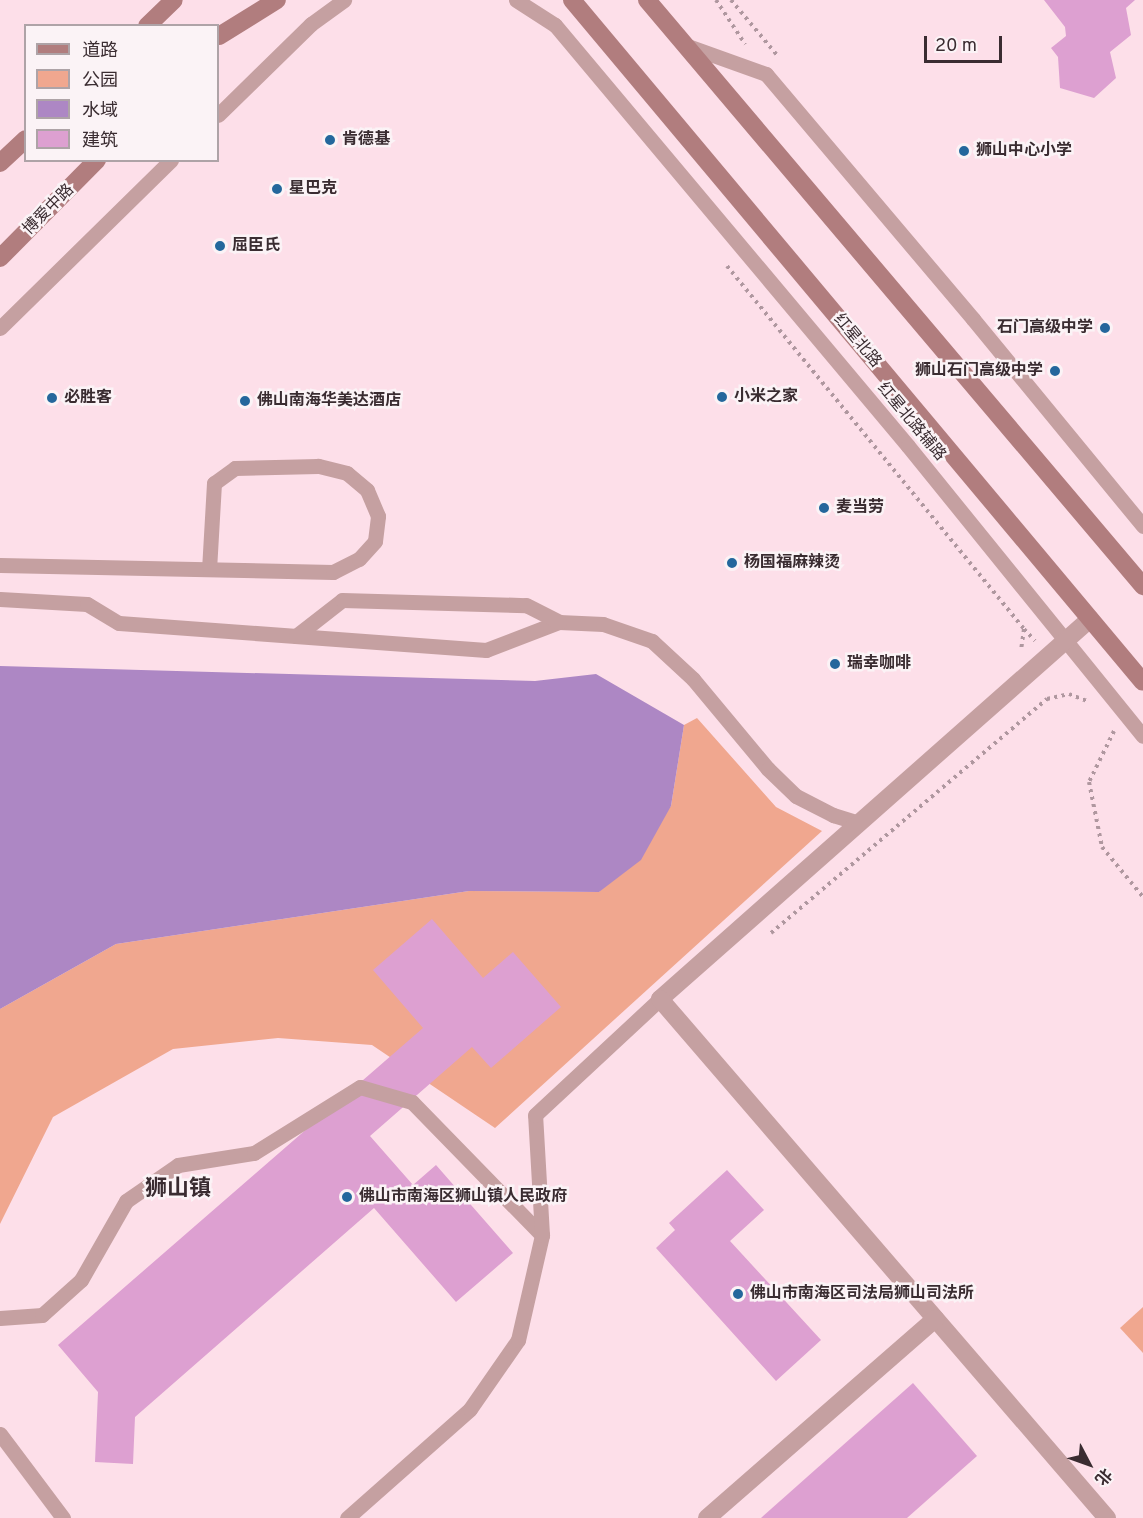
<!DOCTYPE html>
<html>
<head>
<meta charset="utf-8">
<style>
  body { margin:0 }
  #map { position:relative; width:1143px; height:1518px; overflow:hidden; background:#fddfe9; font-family:Overpass,"Noto Sans SC",sans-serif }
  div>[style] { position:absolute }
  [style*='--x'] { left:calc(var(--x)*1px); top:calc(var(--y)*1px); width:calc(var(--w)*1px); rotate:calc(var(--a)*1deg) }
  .green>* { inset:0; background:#f0a78f }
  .water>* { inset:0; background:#ad87c4 }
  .building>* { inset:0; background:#dda0d1 }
  .path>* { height:4px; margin-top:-2px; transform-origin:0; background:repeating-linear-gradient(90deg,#af979f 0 3px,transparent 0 7.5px) }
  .lane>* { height:15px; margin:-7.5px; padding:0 7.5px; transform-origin:7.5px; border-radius:7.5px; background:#c5a0a1 }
  .street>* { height:18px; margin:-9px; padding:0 9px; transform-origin:9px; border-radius:9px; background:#c5a0a1 }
  .secondary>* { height:18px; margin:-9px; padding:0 9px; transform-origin:9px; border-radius:9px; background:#b17d7e }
  .dots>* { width:16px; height:16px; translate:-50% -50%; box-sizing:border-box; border:3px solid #fbf3f6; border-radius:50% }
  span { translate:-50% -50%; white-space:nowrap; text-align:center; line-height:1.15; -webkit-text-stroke:5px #fbf3f6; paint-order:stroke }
  .poi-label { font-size:16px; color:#3a2c31; font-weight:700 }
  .left { translate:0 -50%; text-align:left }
  .right { translate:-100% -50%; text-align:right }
  .street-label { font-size:16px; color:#3a2c31 }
  .district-label { font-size:22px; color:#3a2c31; font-weight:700 }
  .legend { position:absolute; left:24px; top:24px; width:195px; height:138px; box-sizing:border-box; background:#fbf3f6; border:2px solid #aea3a7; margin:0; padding:8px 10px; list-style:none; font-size:18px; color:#3a2c31 }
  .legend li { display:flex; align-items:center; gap:12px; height:30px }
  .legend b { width:30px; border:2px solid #aea3a7 }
  .north { position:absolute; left:1059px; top:1434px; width:60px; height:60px; -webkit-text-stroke:4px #fbf3f6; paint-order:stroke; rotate:131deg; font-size:16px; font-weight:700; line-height:24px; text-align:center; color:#3a2c31 }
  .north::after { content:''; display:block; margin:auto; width:21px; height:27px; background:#3a2c31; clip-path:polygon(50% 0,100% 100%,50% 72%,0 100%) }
  .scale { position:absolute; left:924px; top:36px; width:78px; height:27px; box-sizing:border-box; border:3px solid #3a2c31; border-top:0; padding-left:8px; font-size:18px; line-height:21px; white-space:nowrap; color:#3a2c31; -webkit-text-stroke:4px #fbf3f6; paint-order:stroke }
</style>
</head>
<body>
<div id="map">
  <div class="green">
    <i style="clip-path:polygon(697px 718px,776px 807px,822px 831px,495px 1128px,372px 1045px,278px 1038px,173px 1049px,53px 1117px,0 1224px,0 1009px,116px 944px,469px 891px,599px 892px,671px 806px,684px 725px)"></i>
    <i style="clip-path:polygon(1143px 1307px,1143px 1353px,1120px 1328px)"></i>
  </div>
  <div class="water">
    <i style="clip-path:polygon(0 666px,535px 681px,596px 674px,684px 725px,671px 806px,641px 860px,599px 892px,469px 891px,116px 944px,0 1009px)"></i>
  </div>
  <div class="building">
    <i style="clip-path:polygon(1044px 0,1135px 0,1126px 8px,1131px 35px,1110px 52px,1116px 78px,1094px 98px,1060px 88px,1058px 57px,1051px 48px,1066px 36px,1065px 27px)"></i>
    <i style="clip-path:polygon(432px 919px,483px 978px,513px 952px,561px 1007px,491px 1068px,472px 1047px,370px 1136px,413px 1185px,436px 1165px,513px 1253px,456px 1302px,374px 1208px,135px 1417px,133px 1464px,95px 1462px,98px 1392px,58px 1345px,423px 1028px,373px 970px)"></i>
    <i style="clip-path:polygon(727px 1170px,764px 1210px,730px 1241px,821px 1340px,776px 1381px,656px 1248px,675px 1230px,669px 1223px)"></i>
    <i style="clip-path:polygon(913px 1383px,977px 1456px,907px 1518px,761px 1518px)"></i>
  </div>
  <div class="path">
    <i style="--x:716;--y:0;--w:53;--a:56.6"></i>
    <i style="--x:731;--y:0;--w:72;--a:50.1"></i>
    <i style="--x:727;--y:266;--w:469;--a:50.7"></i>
    <i style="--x:1024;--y:629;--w:21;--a:98"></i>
    <i style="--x:1024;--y:629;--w:16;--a:47"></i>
    <i style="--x:1114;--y:731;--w:57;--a:116.1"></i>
    <i style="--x:1089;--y:782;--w:66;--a:78.7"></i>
    <i style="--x:1102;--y:847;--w:65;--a:50.6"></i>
    <i style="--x:771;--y:933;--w:362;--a:-40.3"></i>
    <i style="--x:1047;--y:699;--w:23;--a:-13"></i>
    <i style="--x:1069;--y:694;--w:19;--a:21"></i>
  </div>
  <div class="lane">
    <i style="--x:516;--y:0;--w:46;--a:32.7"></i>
    <i style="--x:555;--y:25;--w:549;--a:50.02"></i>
    <i style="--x:908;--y:446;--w:373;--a:51"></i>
    <i style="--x:685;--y:45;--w:86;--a:19.7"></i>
    <i style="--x:766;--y:74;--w:321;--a:49.8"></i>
    <i style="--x:973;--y:319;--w:268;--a:50.6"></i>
    <i style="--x:218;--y:115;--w:130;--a:-44.4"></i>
    <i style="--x:311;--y:24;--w:41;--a:-36"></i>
    <i style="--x:0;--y:328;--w:240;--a:-44.5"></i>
    <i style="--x:0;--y:565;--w:333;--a:1.2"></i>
    <i style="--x:333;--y:572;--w:29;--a:-27"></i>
    <i style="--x:359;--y:559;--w:24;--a:-48"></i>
    <i style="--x:375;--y:541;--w:25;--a:-83"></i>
    <i style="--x:378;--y:516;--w:28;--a:-113"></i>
    <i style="--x:367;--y:490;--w:26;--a:-140"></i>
    <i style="--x:347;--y:473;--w:30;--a:-166"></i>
    <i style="--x:318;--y:466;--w:83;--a:178.6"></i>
    <i style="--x:235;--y:468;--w:26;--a:144"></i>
    <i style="--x:214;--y:483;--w:86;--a:93.3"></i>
    <i style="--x:0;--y:599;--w:87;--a:3.3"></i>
    <i style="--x:87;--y:604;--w:37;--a:31"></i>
    <i style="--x:119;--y:623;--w:368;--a:4.2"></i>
    <i style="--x:486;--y:650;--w:78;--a:-21"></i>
    <i style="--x:559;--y:622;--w:44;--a:2.6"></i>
    <i style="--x:603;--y:624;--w:52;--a:19.1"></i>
    <i style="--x:652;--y:641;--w:56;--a:42.8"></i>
    <i style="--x:693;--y:679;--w:117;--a:50.2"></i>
    <i style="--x:768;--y:769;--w:39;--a:44"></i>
    <i style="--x:796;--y:796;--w:42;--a:27.2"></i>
    <i style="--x:833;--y:815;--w:27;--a:17"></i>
    <i style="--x:296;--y:636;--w:58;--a:-38"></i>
    <i style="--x:342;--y:600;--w:184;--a:1.6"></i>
    <i style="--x:526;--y:605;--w:37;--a:27"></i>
    <i style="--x:0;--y:1318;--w:42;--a:-4.1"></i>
    <i style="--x:42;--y:1315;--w:52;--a:-41.9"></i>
    <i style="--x:81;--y:1280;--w:91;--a:-60.3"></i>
    <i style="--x:126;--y:1201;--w:63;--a:-34.7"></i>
    <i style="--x:178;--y:1165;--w:77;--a:-9"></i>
    <i style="--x:254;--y:1153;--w:125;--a:-31.9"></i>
    <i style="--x:360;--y:1087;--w:54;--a:16.1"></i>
    <i style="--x:412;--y:1102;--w:186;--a:45.7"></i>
    <i style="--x:0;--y:1434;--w:105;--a:53.1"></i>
    <i style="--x:347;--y:1518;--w:164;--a:-41.5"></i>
    <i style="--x:470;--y:1409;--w:84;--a:-55.2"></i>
    <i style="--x:518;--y:1340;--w:108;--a:-77.1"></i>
    <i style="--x:542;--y:1235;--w:120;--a:-93.3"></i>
    <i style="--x:535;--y:1115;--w:171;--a:-42.9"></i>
  </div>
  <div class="street">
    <i style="--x:1090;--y:619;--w:574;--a:138.53"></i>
    <i style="--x:660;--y:999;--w:685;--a:49.26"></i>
    <i style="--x:707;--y:1518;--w:303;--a:-41.1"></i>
  </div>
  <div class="secondary">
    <i style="--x:572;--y:0;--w:889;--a:50.06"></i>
    <i style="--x:647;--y:0;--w:768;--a:49.75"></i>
    <i style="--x:147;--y:26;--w:37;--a:-44"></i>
    <i style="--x:219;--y:36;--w:68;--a:-31.8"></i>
    <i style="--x:0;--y:163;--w:35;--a:-43"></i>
    <i style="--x:0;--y:258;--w:138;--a:-45.3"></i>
  </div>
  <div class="dots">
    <i style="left:330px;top:140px;background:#24679c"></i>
    <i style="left:964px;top:151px;background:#24679c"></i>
    <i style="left:277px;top:189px;background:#24679c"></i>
    <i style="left:220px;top:246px;background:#24679c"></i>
    <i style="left:1105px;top:328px;background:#24679c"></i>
    <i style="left:1055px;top:371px;background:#24679c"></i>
    <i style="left:722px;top:397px;background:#24679c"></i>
    <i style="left:52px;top:398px;background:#24679c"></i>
    <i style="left:245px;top:401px;background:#24679c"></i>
    <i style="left:824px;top:508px;background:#24679c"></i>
    <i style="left:732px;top:563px;background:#24679c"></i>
    <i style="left:835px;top:664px;background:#24679c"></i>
    <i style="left:347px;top:1197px;background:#24679c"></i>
    <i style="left:738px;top:1294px;background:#24679c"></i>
  </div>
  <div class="poi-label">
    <span class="left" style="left:342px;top:140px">肯德基</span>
    <span class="left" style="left:976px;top:151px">狮山中心小学</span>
    <span class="left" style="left:289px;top:189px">星巴克</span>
    <span class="left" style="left:232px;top:246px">屈臣氏</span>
    <span class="right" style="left:1093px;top:328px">石门高级中学</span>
    <span class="right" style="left:1043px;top:371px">狮山石门高级中学</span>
    <span class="left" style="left:734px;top:397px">小米之家</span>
    <span class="left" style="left:64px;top:398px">必胜客</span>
    <span class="left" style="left:257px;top:401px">佛山南海华美达酒店</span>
    <span class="left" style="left:836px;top:508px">麦当劳</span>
    <span class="left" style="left:744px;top:563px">杨国福麻辣烫</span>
    <span class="left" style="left:847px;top:664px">瑞幸咖啡</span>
    <span class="left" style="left:359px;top:1197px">佛山市南海区狮山镇人民政府</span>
    <span class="left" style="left:750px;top:1294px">佛山市南海区司法局狮山司法所</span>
  </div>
  <div class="street-label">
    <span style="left:49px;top:210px;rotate:-45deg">博爱中路</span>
    <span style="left:857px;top:341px;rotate:50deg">红星北路</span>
    <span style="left:911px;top:422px;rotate:50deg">红星北路辅路</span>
  </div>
  <div class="district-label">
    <span style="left:178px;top:1190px">狮山镇</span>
  </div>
  <ul class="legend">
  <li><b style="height:8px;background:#b17d7e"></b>道路</li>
  <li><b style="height:16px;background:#f0a78f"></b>公园</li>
  <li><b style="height:16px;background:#ad87c4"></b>水域</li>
  <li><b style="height:16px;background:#dda0d1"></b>建筑</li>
  </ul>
  <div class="north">北</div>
  <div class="scale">20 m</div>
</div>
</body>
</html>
